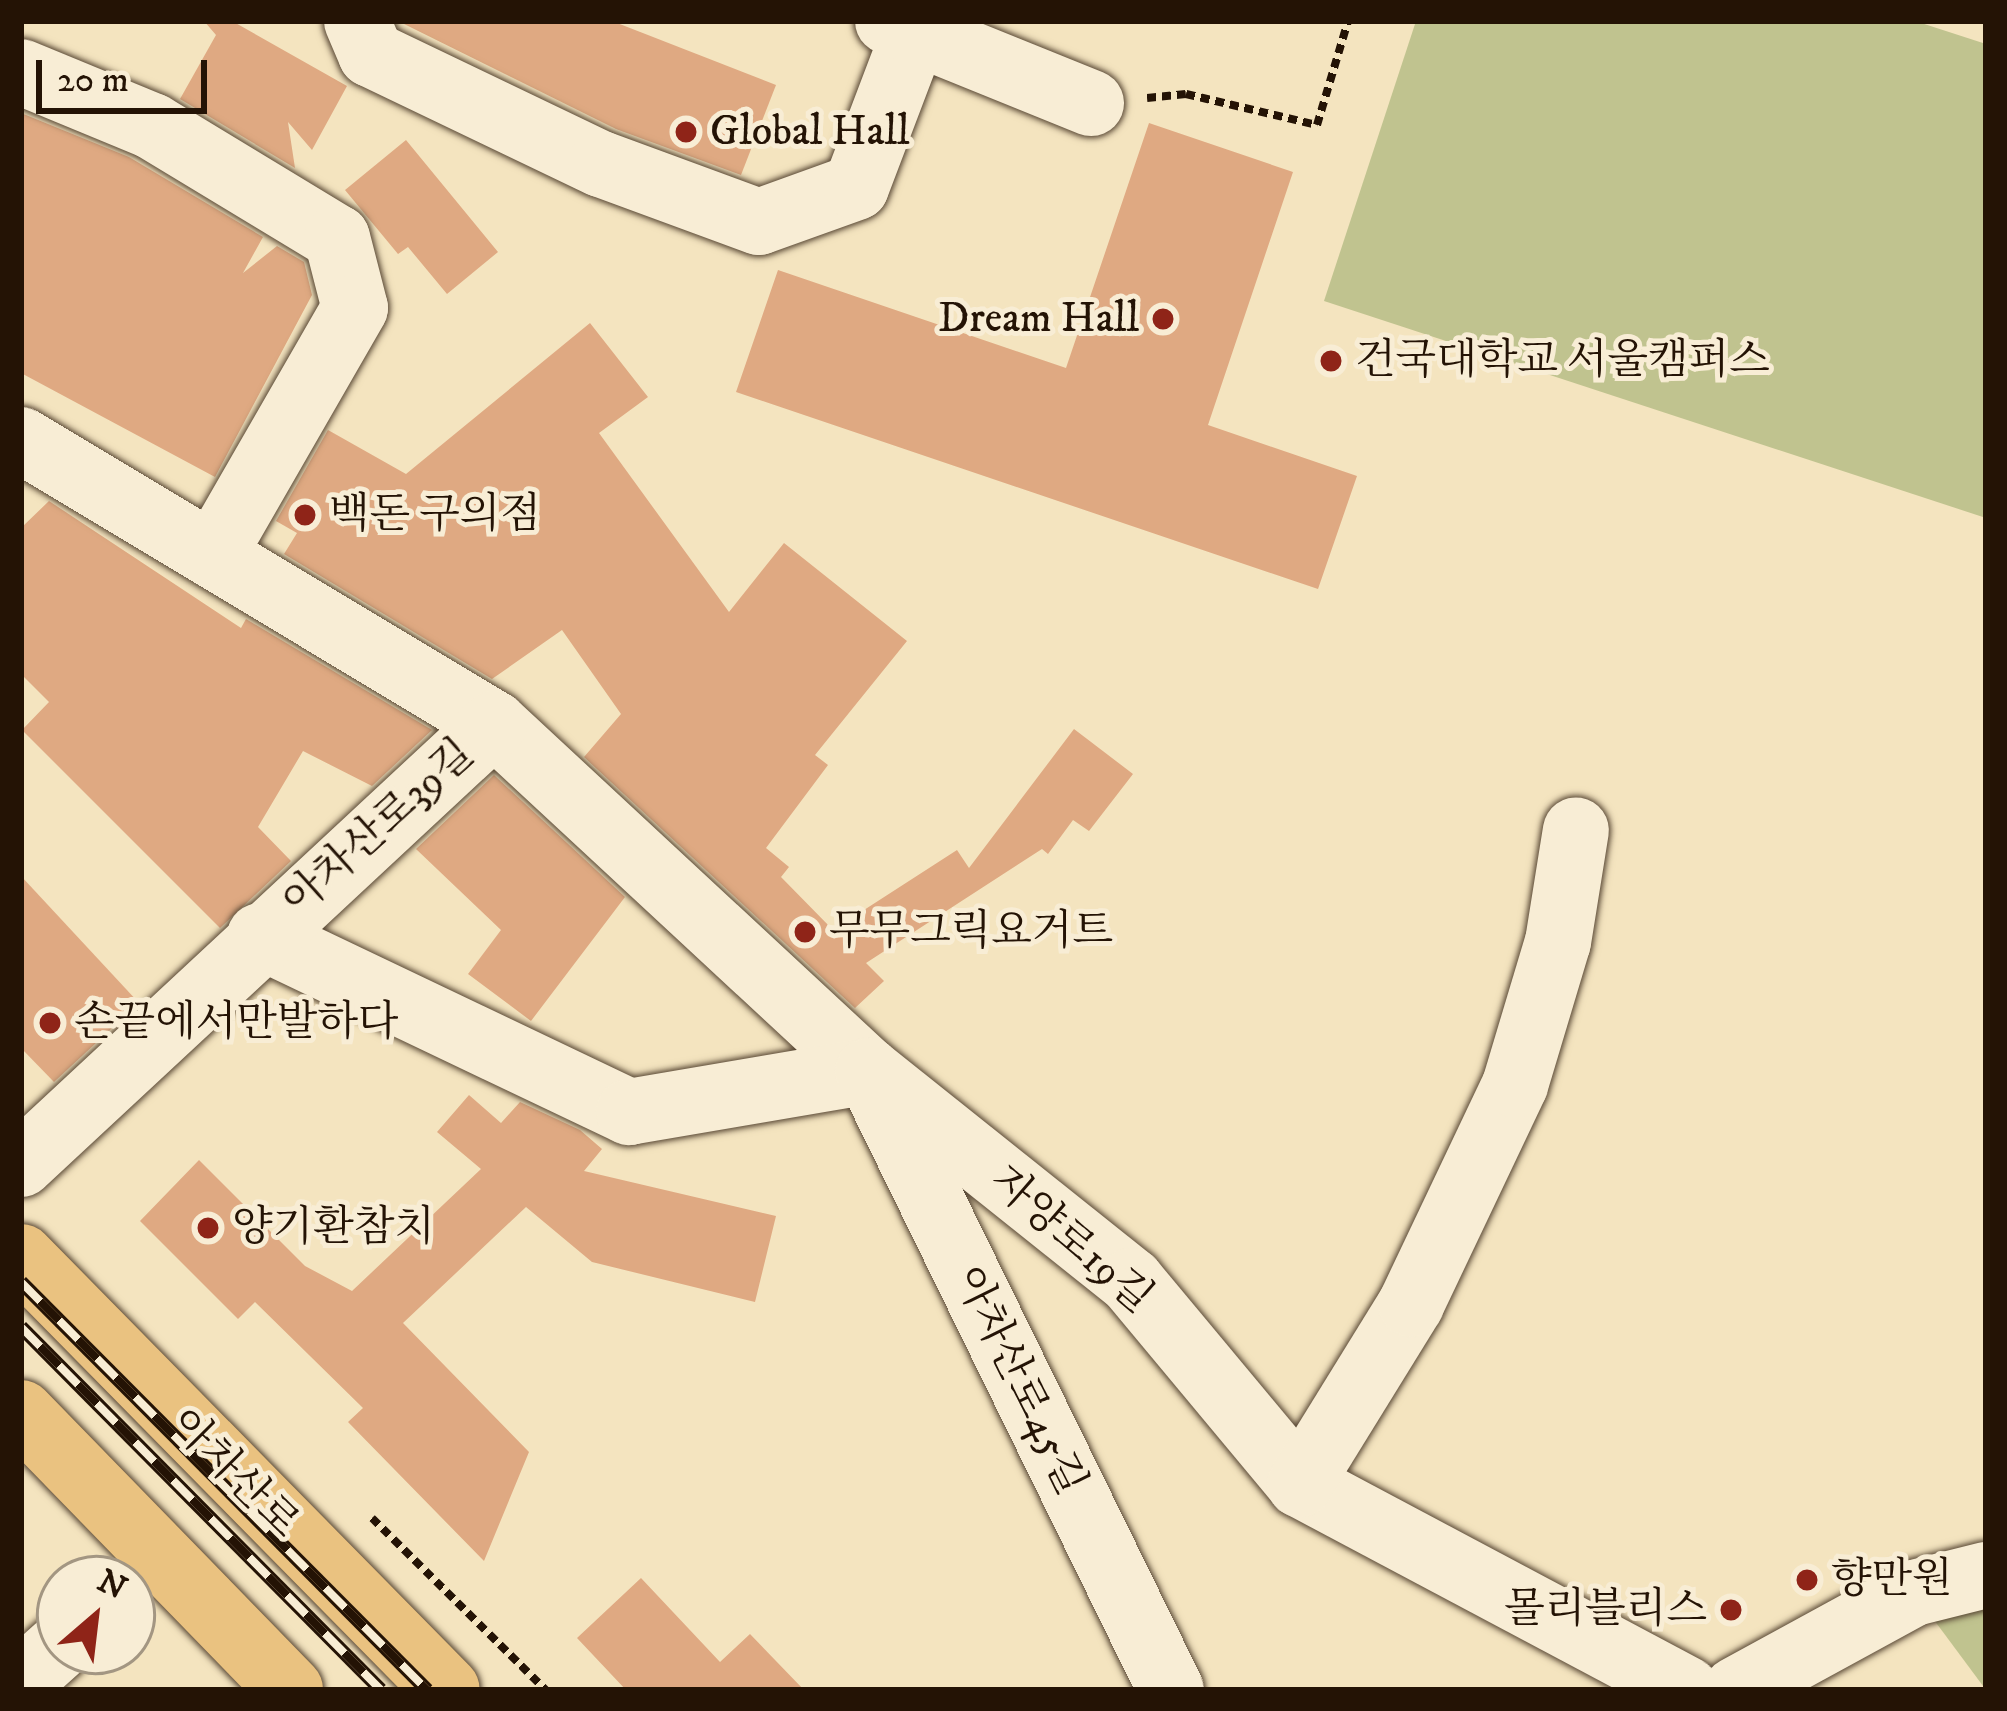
<!DOCTYPE html>
<html>
<head>
<meta charset="utf-8">
<style>
  body { margin:0 }
  #map { position:relative; width:2007px; height:1711px; overflow:hidden; background:#f4e4bf; font-family:"IM FELL DW Pica","Noto Serif KR",serif }
  div>[style] { position:absolute }
  [style*='--x'] { left:calc(var(--x)*1px); top:calc(var(--y)*1px); width:calc(var(--w)*1px); rotate:calc(var(--a)*1deg) }
  .green>* { inset:0; background:#c0c38f }
  .building>* { inset:0; background:#dfa982 }
  .path>* { height:8px; margin-top:-4px; transform-origin:0; background:repeating-linear-gradient(90deg,#241305 0 9px,transparent 0 15px) }
  .roads { filter:drop-shadow(0 0 3px #584734) drop-shadow(0 0 3px #584734) }
  .minor>* { height:66px; margin:-33px; padding:0 33px; transform-origin:33px; border-radius:33px; background:#f8edd5 }
  .major>* { height:66px; margin:-33px; padding:0 33px; transform-origin:33px; border-radius:33px; background:#eac280 }
  .rail>* { height:14px; margin-top:-7px; transform-origin:0; background:repeating-linear-gradient(90deg,#f8edd5 0 27px,#241305 0 54px); box-sizing:border-box; border-block:3px solid #241305 }
  .dots>* { width:33px; height:33px; translate:-50% -50%; box-sizing:border-box; border:6px solid #f8edd5; border-radius:50% }
  span { translate:-50% -50%; white-space:nowrap; text-align:center; line-height:1.15; -webkit-text-stroke:10px #f8edd5; paint-order:stroke }
  .poi-label { font-size:42px; color:#241305 }
  .left { translate:0 -50%; text-align:left }
  .right { translate:-100% -50%; text-align:right }
  .street-label { font-size:42px; color:#241305 }
  .frame { position:absolute; inset:0; border:24px solid #241305; pointer-events:none }
  .north { position:absolute; left:36px; top:1555px; width:120px; height:120px; box-sizing:border-box; background:#f8edd5; border:3px solid #a39682; border-radius:50%; rotate:28deg; font-size:33px; font-weight:700; line-height:48px; text-align:center; color:#241305 }
  .north::after { content:''; display:block; margin:auto; width:42px; height:54px; background:#8f2418; clip-path:polygon(50% 0,100% 100%,50% 72%,0 100%) }
  .scale { position:absolute; left:36px; top:60px; width:171px; height:54px; box-sizing:border-box; border:6px solid #241305; border-top:0; padding-left:15px; font-size:36px; line-height:42px; white-space:nowrap; color:#241305; -webkit-text-stroke:9px #f8edd5; paint-order:stroke }
</style>
</head>
<body>
<div id="map">
  <div class="green">
    <i style="clip-path:polygon(1416px 21px,1915px 21px,1986px 44px,1986px 518px,1324px 301px)"></i>
    <i style="clip-path:polygon(1986px 1575px,1986px 1690px,1914px 1593px)"></i>
  </div>
  <div class="building">
    <i style="clip-path:polygon(204px 21px,232px 21px,347px 86px,312px 150px,288px 122px,295px 168px,180px 99px,216px 35px)"></i>
    <i style="clip-path:polygon(398px 21px,612px 21px,776px 85px,741px 175px,616px 129px)"></i>
    <i style="clip-path:polygon(21px 113px,129px 157px,263px 237px,243px 273px,277px 246px,304px 262px,312px 295px,215px 477px,21px 373px)"></i>
    <i style="clip-path:polygon(1149px 123px,1293px 172px,1208px 425px,1357px 476px,1318px 589px,736px 392px,778px 270px,1066px 368px)"></i>
    <i style="clip-path:polygon(406px 140px,498px 252px,447px 294px,408px 247px,398px 254px,345px 190px)"></i>
    <i style="clip-path:polygon(590px 323px,648px 397px,599px 433px,729px 612px,784px 543px,907px 641px,815px 755px,828px 765px,766px 848px,789px 867px,781px 877px,833px 930px,957px 850px,969px 868px,1074px 729px,1133px 774px,1089px 831px,1073px 820px,1048px 854px,1042px 849px,866px 963px,884px 981px,855px 1008px,584px 757px,621px 714px,562px 630px,492px 679px,284px 554px,297px 533px,276px 521px,328px 430px,406px 474px)"></i>
    <i style="clip-path:polygon(49px 501px,241px 628px,246px 619px,432px 730px,372px 786px,303px 751px,258px 827px,291px 861px,220px 928px,22px 730px,49px 702px,21px 674px,21px 528px)"></i>
    <i style="clip-path:polygon(494px 775px,625px 897px,531px 1021px,468px 974px,501px 930px,416px 849px)"></i>
    <i style="clip-path:polygon(21px 876px,139px 1003px,54px 1082px,21px 1048px)"></i>
    <i style="clip-path:polygon(469px 1095px,501px 1123px,520px 1102px,580px 1130px,602px 1149px,584px 1171px,776px 1216px,755px 1302px,592px 1262px,526px 1207px,403px 1323px,529px 1452px,484px 1561px,348px 1422px,363px 1408px,255px 1302px,238px 1319px,140px 1221px,199px 1160px,305px 1266px,352px 1291px,481px 1169px,437px 1132px)"></i>
    <i style="clip-path:polygon(641px 1578px,720px 1662px,750px 1634px,804px 1690px,626px 1690px,577px 1638px)"></i>
  </div>
  <div class="path">
    <i style="--x:1147;--y:98;--w:39;--a:-6"></i>
    <i style="--x:1186;--y:94;--w:135;--a:13.3"></i>
    <i style="--x:1317;--y:125;--w:109;--a:-73.4"></i>
    <i style="--x:372;--y:1518;--w:245;--a:44.7"></i>
  </div>
  <div class="roads">
    <div class="minor">
      <i style="--x:357;--y:21;--w:36;--a:67"></i>
      <i style="--x:371;--y:54;--w:255;--a:25.6"></i>
      <i style="--x:601;--y:164;--w:168;--a:20.2"></i>
      <i style="--x:759;--y:222;--w:103;--a:-19.8"></i>
      <i style="--x:856;--y:187;--w:166;--a:-69.2"></i>
      <i style="--x:888;--y:21;--w:219;--a:22"></i>
      <i style="--x:21;--y:72;--w:142;--a:22.4"></i>
      <i style="--x:152;--y:126;--w:216;--a:31.2"></i>
      <i style="--x:337;--y:238;--w:72;--a:75.6"></i>
      <i style="--x:355;--y:308;--w:285;--a:119.9"></i>
      <i style="--x:21;--y:440;--w:552;--a:30.98"></i>
      <i style="--x:494;--y:724;--w:510;--a:42.86"></i>
      <i style="--x:868;--y:1071;--w:337;--a:38.6"></i>
      <i style="--x:1131;--y:1281;--w:264;--a:50.2"></i>
      <i style="--x:1300;--y:1484;--w:438;--a:28"></i>
      <i style="--x:260;--y:936;--w:409;--a:25.5"></i>
      <i style="--x:629;--y:1112;--w:242;--a:-9.7"></i>
      <i style="--x:868;--y:1071;--w:689;--a:63.92"></i>
      <i style="--x:21;--y:1164;--w:646;--a:-42.93"></i>
      <i style="--x:1300;--y:1484;--w:211;--a:-58.3"></i>
      <i style="--x:1411;--y:1304;--w:242;--a:-64.6"></i>
      <i style="--x:1515;--y:1085;--w:149;--a:-73.3"></i>
      <i style="--x:1558;--y:942;--w:113;--a:-80.9"></i>
      <i style="--x:21;--y:1681;--w:52;--a:-41.9"></i>
      <i style="--x:1736;--y:1690;--w:203;--a:-28.6"></i>
      <i style="--x:1914;--y:1593;--w:74;--a:-14"></i>
    </div>
    <div class="major">
      <i style="--x:21;--y:1257;--w:607;--a:45.47"></i>
      <i style="--x:21;--y:1413;--w:386;--a:45.8"></i>
    </div>
  </div>
  <div class="rail">
    <i style="--x:21;--y:1282;--w:576;--a:45.14"></i>
    <i style="--x:21;--y:1327;--w:511;--a:45.24"></i>
  </div>
  <div class="dots">
    <i style="left:686px;top:132px;background:#8f2418"></i>
    <i style="left:1163px;top:319px;background:#8f2418"></i>
    <i style="left:1331px;top:361px;background:#8f2418"></i>
    <i style="left:305px;top:515px;background:#8f2418"></i>
    <i style="left:805px;top:932px;background:#8f2418"></i>
    <i style="left:50px;top:1023px;background:#8f2418"></i>
    <i style="left:208px;top:1228px;background:#8f2418"></i>
    <i style="left:1807px;top:1580px;background:#8f2418"></i>
    <i style="left:1731px;top:1610px;background:#8f2418"></i>
  </div>
  <div class="poi-label">
    <span class="left" style="left:710px;top:132px">Global Hall</span>
    <span class="right" style="left:1139px;top:319px">Dream Hall</span>
    <span class="left" style="left:1355px;top:361px">건국대학교 서울캠퍼스</span>
    <span class="left" style="left:329px;top:515px">백돈 구의점</span>
    <span class="left" style="left:829px;top:932px">무무그릭요거트</span>
    <span class="left" style="left:74px;top:1023px">손끝에서만발하다</span>
    <span class="left" style="left:232px;top:1228px">양기환참치</span>
    <span class="left" style="left:1831px;top:1580px">향만원</span>
    <span class="right" style="left:1707px;top:1610px">몰리블리스</span>
  </div>
  <div class="street-label">
    <span style="left:379px;top:828px;rotate:-42deg">아차산로39길</span>
    <span style="left:1071px;top:1240px;rotate:41deg">자양로19길</span>
    <span style="left:1019px;top:1381px;rotate:64deg">아차산로45길</span>
    <span style="left:234px;top:1474px;rotate:45deg">아차산로</span>
  </div>
  <div class="frame"></div>
  <div class="north">N</div>
  <div class="scale">20 m</div>
</div>
</body>
</html>
